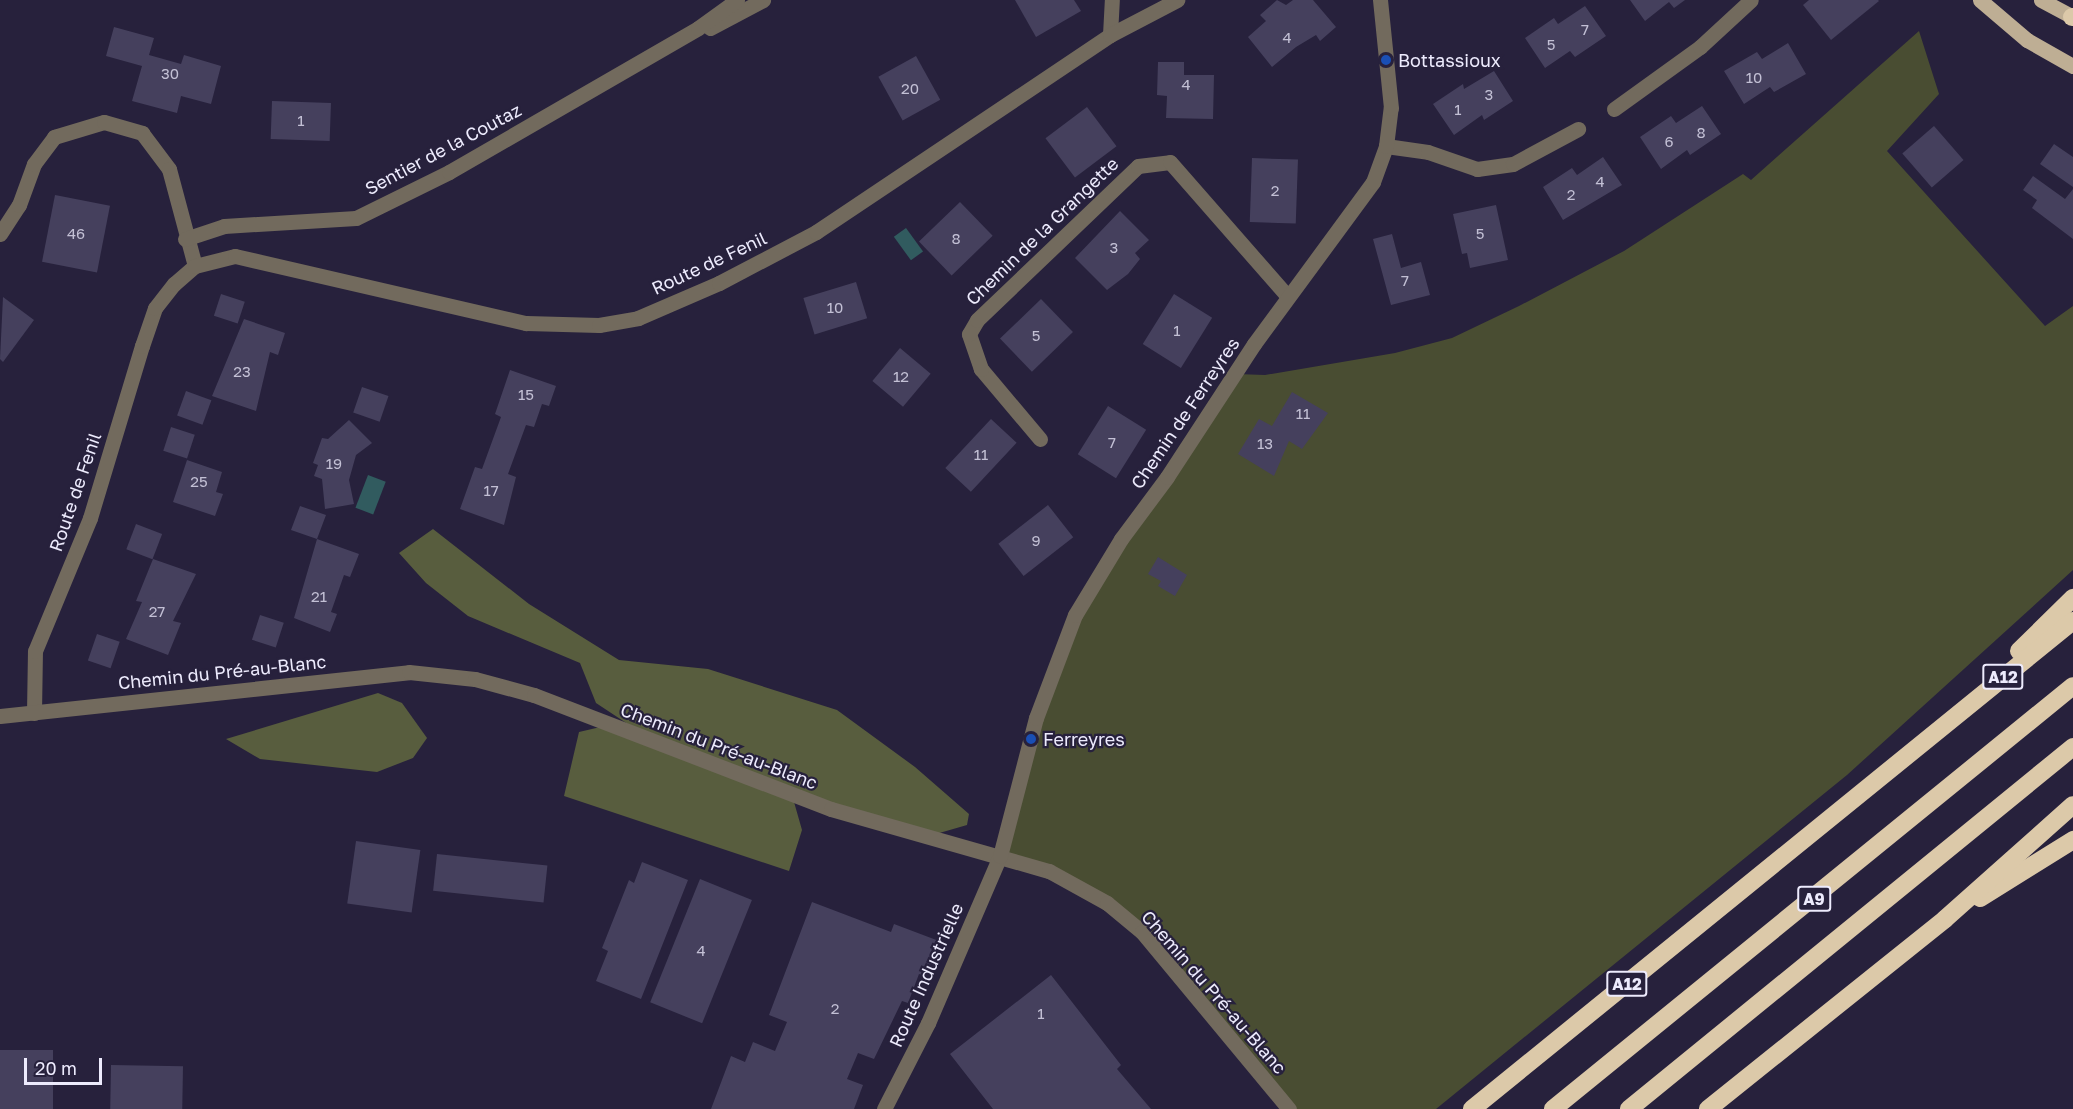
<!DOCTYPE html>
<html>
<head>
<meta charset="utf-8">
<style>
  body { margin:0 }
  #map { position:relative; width:2073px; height:1109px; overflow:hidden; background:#27213c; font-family:"Golos Text",sans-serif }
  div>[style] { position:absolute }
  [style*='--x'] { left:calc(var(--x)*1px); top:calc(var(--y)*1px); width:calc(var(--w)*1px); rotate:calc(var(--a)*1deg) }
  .green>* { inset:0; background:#494d32 }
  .forest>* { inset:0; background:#585d3e }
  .water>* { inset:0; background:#315b5f; transform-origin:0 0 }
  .building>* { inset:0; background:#45405d; transform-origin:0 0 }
  .minor>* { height:15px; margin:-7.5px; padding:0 7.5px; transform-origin:7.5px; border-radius:7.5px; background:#726a5d }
  .major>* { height:15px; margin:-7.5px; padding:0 7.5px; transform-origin:7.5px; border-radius:7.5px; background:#beae94 }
  .highway>* { height:18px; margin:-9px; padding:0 9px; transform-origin:9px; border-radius:9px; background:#dcc9a9 }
  .dots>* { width:16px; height:16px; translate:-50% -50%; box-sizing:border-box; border:3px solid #27213c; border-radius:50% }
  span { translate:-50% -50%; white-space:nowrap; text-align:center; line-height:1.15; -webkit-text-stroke:4.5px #27213c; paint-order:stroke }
  .number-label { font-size:15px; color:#c3c0d5 }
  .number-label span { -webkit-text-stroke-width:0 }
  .shield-label span { padding:2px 4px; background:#27213c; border:2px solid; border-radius:4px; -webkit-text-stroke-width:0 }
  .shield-label { font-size:16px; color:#edebfd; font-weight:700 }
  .poi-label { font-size:18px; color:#edebfd }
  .left { translate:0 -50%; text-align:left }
  .street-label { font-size:18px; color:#edebfd }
  .scale { position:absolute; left:24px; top:1058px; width:78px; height:27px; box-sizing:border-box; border:3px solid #edebfd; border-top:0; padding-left:8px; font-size:18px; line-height:21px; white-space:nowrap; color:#edebfd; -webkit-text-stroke:4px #27213c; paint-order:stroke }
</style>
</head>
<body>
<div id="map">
  <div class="green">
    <i style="clip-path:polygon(1919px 31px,1939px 94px,1887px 151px,2045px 326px,2073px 306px,2073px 570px,1847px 775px,1436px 1109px,1289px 1109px,1107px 903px,1000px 856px,1062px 643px,1236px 374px,1265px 375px,1395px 353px,1452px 338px,1519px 306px,1624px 251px,1743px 174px,1751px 180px)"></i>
  </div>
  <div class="forest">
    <i style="clip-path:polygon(433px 529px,529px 604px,619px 660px,708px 669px,837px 710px,915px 767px,969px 814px,967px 825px,929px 836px,792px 795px,802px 830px,789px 871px,564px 796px,579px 732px,609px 725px,652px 740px,596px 703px,580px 663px,468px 616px,426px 583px,399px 553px)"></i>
    <i style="clip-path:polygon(378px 693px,402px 703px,427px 738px,413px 758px,377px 772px,260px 759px,226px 739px)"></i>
  </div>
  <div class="water">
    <i style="left:906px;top:228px;width:29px;height:15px;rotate:54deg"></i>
    <i style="left:368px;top:475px;width:19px;height:35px;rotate:21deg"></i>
  </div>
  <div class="building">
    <i style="clip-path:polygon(1015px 0,1074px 0,1081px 11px,1036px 37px)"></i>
    <i style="clip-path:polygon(1277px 0,1286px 5px,1293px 0,1313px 0,1336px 27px,1320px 41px,1316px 35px,1296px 47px,1272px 67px,1248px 37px,1266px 21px,1260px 15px)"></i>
    <i style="clip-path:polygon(1630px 0,1685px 0,1674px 8px,1669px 2px,1645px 21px)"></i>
    <i style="clip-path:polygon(1809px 0,1878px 0,1879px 1px,1831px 40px,1803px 5px)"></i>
    <i style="clip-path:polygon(1585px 6px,1606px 36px,1575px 57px,1570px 51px,1545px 68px,1525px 38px,1554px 18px,1558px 24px)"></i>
    <i style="clip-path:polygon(114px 27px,154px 38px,149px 55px,181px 64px,184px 55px,221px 66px,211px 104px,181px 96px,177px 113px,132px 101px,142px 66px,106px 56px)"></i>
    <i style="clip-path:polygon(1788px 43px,1806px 74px,1774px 92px,1770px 87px,1744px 104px,1724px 71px,1757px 52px,1762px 59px)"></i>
    <i style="left:916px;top:56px;width:50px;height:43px;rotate:61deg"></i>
    <i style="clip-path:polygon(1158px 62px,1184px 62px,1184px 75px,1214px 75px,1213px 119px,1166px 118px,1167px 96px,1157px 95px)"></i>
    <i style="clip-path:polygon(1494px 71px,1513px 101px,1484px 120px,1482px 115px,1454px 135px,1433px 104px,1463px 84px,1464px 89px)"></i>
    <i style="left:272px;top:101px;width:59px;height:38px;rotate:2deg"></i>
    <i style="clip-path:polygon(1702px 106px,1721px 134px,1690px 155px,1687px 150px,1661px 169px,1640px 137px,1671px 116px,1676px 123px)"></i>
    <i style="left:1087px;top:107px;width:49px;height:52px;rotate:53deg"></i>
    <i style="left:1934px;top:126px;width:45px;height:42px;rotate:49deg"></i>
    <i style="clip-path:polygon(2054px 144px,2073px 157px,2073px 187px,2040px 164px)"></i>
    <i style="clip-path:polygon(1603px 157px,1622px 185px,1563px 220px,1543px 187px,1572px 168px,1577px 175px)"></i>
    <i style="left:1252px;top:158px;width:46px;height:64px;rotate:2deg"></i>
    <i style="clip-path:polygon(2033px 176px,2065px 199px,2073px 189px,2073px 239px,2032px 208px,2037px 200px,2023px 190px)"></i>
    <i style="left:55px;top:195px;width:56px;height:68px;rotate:11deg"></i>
    <i style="left:960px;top:202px;width:47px;height:57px;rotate:46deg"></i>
    <i style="clip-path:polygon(1496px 205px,1508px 260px,1470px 268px,1467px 253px,1462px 254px,1453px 214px)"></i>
    <i style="clip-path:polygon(1120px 211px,1149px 240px,1135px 253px,1140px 259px,1128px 274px,1107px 290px,1075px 258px)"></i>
    <i style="clip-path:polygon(1392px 234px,1401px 268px,1421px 262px,1430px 295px,1391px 305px,1373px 239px)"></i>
    <i style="left:856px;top:282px;width:38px;height:55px;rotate:73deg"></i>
    <i style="left:221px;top:294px;width:25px;height:23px;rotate:18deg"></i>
    <i style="left:1174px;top:294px;width:45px;height:59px;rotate:32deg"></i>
    <i style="clip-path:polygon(3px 297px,34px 320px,3px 362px,0 359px)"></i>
    <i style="left:1041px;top:299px;width:46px;height:57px;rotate:46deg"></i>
    <i style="clip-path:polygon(244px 319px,285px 333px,278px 355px,270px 352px,256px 411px,212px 396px)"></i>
    <i style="left:900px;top:348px;width:40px;height:43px;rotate:40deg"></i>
    <i style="clip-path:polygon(510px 370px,556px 386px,549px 406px,542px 404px,534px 427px,526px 425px,508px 474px,516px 477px,504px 525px,460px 509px,475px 467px,482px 469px,501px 417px,495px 414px)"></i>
    <i style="left:362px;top:387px;width:28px;height:27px;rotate:19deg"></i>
    <i style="left:186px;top:391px;width:27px;height:26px;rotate:20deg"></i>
    <i style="clip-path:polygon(1292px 392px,1328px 413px,1302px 449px,1289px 441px,1274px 476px,1238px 454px,1259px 419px,1272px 426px)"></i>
    <i style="left:1108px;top:406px;width:45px;height:57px;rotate:32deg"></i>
    <i style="left:991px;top:419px;width:35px;height:67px;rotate:43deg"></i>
    <i style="clip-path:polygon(349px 420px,372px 443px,356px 455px,349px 480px,354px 504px,325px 509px,322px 479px,314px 476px,318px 465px,313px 463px,322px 438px,328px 439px)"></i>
    <i style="left:171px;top:427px;width:25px;height:25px;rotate:18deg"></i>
    <i style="clip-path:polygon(187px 460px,222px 472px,216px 492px,223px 494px,215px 516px,173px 502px)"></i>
    <i style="left:1048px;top:505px;width:41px;height:63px;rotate:52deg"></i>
    <i style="clip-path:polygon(300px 506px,326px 515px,317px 539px,359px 554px,350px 577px,344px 575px,331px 612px,337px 614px,330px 632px,294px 618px,317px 539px,291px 530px)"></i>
    <i style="left:136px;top:524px;width:28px;height:27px;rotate:21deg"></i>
    <i style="clip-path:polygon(1158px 557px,1187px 575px,1175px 596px,1158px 586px,1161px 581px,1148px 574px)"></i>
    <i style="clip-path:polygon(153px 559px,196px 574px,173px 621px,181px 623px,168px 655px,126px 639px,142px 602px,136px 601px)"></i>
    <i style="left:260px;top:615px;width:25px;height:26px;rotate:18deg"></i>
    <i style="left:97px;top:634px;width:24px;height:28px;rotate:19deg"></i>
    <i style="left:356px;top:841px;width:65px;height:63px;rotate:8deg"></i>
    <i style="left:437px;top:854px;width:111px;height:37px;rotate:6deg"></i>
    <i style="clip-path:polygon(642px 862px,688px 880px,641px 999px,596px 981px,608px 951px,602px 948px,629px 880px,634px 883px)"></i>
    <i style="left:700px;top:879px;width:56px;height:133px;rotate:22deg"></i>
    <i style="clip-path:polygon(812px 902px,891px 932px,894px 924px,939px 941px,926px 976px,919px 974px,908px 1003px,902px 1001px,874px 1059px,858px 1053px,847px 1079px,863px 1085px,854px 1109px,711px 1109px,731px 1056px,745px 1062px,753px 1042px,775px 1051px,787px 1022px,769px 1015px)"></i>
    <i style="clip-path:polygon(1051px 975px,1121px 1065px,1117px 1069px,1151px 1109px,993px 1109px,950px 1054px)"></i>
    <i style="left:0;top:1050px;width:53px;height:59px"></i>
    <i style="left:111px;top:1065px;width:72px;height:44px;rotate:1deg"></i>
  </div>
  <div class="minor">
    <i style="--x:710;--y:28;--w:60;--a:-27.8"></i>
    <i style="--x:1110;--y:35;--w:35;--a:-87"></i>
    <i style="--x:1614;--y:109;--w:106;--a:-35.8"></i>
    <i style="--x:1700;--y:47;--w:69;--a:-42.7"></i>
    <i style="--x:1386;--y:146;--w:42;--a:8.1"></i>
    <i style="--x:1428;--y:152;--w:52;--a:19.1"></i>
    <i style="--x:1477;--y:169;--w:36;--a:-8"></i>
    <i style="--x:1513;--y:164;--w:74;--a:-28.3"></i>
    <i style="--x:0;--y:234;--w:35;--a:-57"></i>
    <i style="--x:19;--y:205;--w:44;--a:-69.9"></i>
    <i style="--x:34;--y:164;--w:34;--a:-53"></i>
    <i style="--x:54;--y:137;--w:52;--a:-16.7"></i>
    <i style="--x:104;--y:122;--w:40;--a:16"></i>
    <i style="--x:142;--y:133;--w:45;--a:53.1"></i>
    <i style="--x:169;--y:169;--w:100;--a:75"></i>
    <i style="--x:185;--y:239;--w:41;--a:-18.4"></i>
    <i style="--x:224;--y:226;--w:132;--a:-3.5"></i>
    <i style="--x:356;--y:218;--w:104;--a:-26.3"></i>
    <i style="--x:449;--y:172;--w:288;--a:-30"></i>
    <i style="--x:698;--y:28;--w:48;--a:-35.7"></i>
    <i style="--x:1040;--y:439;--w:92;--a:-130.1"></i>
    <i style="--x:981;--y:369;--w:37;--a:-109"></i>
    <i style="--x:969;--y:334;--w:16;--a:-60"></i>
    <i style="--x:977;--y:320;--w:223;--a:-43.7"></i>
    <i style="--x:1138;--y:166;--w:32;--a:-7"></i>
    <i style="--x:1170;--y:162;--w:179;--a:48.8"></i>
    <i style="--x:34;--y:713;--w:62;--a:-89.1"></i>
    <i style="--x:35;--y:651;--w:144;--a:-67.5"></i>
    <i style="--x:90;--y:518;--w:180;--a:-73.2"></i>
    <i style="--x:142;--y:346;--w:40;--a:-71.1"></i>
    <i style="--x:155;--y:308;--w:31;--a:-52"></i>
    <i style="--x:174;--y:284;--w:28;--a:-41"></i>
    <i style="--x:195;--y:266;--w:41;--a:-14"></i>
    <i style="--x:235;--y:256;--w:299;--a:13"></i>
    <i style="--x:526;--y:323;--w:73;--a:1.6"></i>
    <i style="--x:599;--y:325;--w:40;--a:-10"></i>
    <i style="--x:638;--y:318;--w:88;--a:-23.4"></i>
    <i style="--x:719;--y:283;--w:110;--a:-27.7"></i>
    <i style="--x:816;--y:232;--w:354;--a:-33.8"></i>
    <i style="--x:1110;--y:35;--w:76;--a:-27.6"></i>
    <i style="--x:0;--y:716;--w:411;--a:-6.1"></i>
    <i style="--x:409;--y:672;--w:66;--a:6.1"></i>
    <i style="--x:475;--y:679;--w:61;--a:15.2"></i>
    <i style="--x:534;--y:695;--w:318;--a:21"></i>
    <i style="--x:831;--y:809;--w:227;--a:15.9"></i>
    <i style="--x:1049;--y:871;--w:66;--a:28.9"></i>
    <i style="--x:1107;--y:903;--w:45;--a:39.6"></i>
    <i style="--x:1142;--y:932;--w:230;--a:50.3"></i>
    <i style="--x:884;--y:1109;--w:97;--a:-62.9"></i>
    <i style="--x:928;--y:1023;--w:182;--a:-66.7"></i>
    <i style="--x:1000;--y:856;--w:143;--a:-75.4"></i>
    <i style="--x:1036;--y:718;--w:110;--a:-69.3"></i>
    <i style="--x:1075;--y:615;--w:89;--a:-58.8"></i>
    <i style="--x:1121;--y:539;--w:77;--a:-53.4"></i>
    <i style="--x:1167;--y:477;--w:159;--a:-56.8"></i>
    <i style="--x:1254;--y:344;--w:201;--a:-53.7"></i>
    <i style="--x:1373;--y:182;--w:38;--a:-70"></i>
    <i style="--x:1386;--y:146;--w:38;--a:-83"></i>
    <i style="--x:1391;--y:108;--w:109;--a:-95.8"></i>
  </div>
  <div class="major">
    <i style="--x:1980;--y:0;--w:62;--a:40.4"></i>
    <i style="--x:2027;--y:40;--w:53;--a:29.5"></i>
    <i style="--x:2041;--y:0;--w:36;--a:28"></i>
  </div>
  <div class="highway">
    <i style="--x:2072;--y:17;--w:1;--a:0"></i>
    <i style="--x:2019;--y:651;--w:76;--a:-44.5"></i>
    <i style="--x:1980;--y:898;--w:110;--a:-31.9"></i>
    <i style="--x:1472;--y:1109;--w:774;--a:-39.08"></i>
    <i style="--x:1553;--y:1109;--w:670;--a:-39.13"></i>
    <i style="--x:1629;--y:1109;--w:573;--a:-39.19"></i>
    <i style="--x:1708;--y:1109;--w:304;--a:-38.7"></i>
    <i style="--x:1945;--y:919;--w:171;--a:-41.7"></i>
  </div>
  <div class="dots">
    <i style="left:1386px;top:60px;background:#1a4fb4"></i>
    <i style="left:1031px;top:739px;background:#1a4fb4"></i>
  </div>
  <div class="number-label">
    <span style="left:1585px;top:30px">7</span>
    <span style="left:1287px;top:38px">4</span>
    <span style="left:1551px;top:45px">5</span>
    <span style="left:170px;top:74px">30</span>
    <span style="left:1754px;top:78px">10</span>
    <span style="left:1186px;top:85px">4</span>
    <span style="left:910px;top:89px">20</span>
    <span style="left:1489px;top:95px">3</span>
    <span style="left:1458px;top:110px">1</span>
    <span style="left:301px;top:121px">1</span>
    <span style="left:1701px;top:133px">8</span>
    <span style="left:1669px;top:142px">6</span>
    <span style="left:1600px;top:182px">4</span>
    <span style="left:1275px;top:191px">2</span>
    <span style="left:1571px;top:195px">2</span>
    <span style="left:76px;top:234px">46</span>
    <span style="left:1480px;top:234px">5</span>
    <span style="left:956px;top:239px">8</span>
    <span style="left:1114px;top:248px">3</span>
    <span style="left:1405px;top:281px">7</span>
    <span style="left:835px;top:308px">10</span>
    <span style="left:1177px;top:331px">1</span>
    <span style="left:1036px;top:336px">5</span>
    <span style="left:242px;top:372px">23</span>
    <span style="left:901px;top:377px">12</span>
    <span style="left:526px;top:395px">15</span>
    <span style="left:1303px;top:414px">11</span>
    <span style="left:1112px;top:443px">7</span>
    <span style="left:1265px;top:444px">13</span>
    <span style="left:981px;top:455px">11</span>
    <span style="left:334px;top:464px">19</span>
    <span style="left:199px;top:482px">25</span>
    <span style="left:491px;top:491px">17</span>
    <span style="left:1036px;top:541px">9</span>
    <span style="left:319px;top:597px">21</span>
    <span style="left:157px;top:612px">27</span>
    <span style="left:701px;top:951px">4</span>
    <span style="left:835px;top:1009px">2</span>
    <span style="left:1041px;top:1014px">1</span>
  </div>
  <div class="shield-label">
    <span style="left:2003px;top:677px">A12</span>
    <span style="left:1814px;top:899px">A9</span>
    <span style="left:1627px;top:984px">A12</span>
  </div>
  <div class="poi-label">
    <span class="left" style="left:1398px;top:60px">Bottassioux</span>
    <span class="left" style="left:1043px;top:739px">Ferreyres</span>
  </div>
  <div class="street-label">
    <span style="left:443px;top:149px;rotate:-28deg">Sentier de la Coutaz</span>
    <span style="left:1042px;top:231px;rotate:-44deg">Chemin de la Grangette</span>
    <span style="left:709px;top:263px;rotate:-25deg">Route de Fenil</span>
    <span style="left:1185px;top:413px;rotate:-56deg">Chemin de Ferreyres</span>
    <span style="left:75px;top:492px;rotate:-71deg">Route de Fenil</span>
    <span style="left:222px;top:672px;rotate:-6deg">Chemin du Pré-au-Blanc</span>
    <span style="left:719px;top:746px;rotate:21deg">Chemin du Pré-au-Blanc</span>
    <span style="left:926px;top:975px;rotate:-66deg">Route Industrielle</span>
    <span style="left:1214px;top:992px;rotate:49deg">Chemin du Pré-au-Blanc</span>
  </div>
  <div class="scale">20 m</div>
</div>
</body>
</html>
